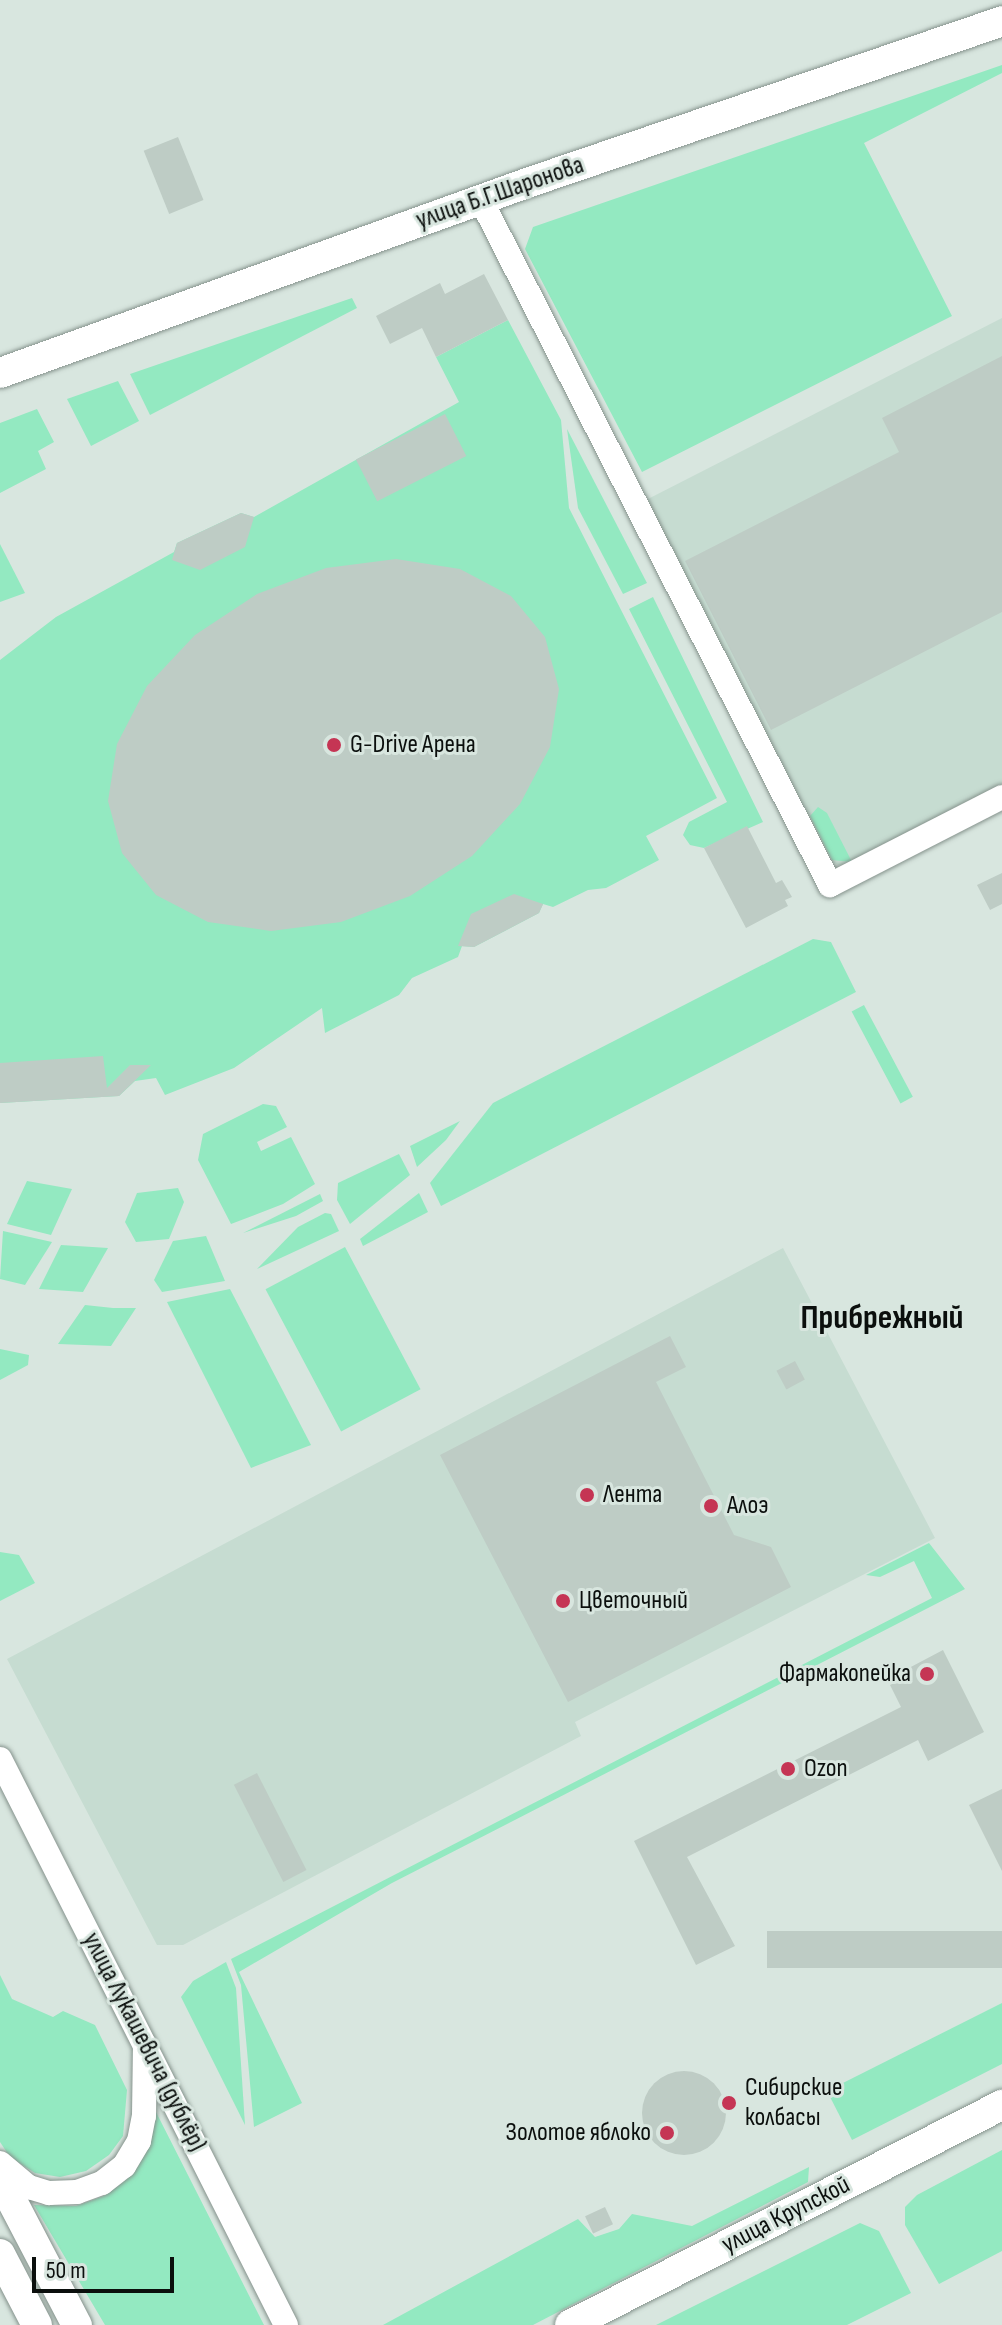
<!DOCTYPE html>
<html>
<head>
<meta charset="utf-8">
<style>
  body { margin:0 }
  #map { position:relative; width:1002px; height:2325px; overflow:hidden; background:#d8e6df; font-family:"Sofia Sans Condensed",sans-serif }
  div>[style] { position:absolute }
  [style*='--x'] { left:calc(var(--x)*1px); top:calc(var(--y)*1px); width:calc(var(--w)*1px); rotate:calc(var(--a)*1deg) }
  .built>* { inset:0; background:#c6dcd1 }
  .green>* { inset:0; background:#93e9c1; transform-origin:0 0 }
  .building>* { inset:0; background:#beccc5; transform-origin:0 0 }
  .round { border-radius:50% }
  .roads { filter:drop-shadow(0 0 2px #85928c) drop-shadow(0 0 2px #85928c) }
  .minor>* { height:24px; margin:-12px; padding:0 12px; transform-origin:12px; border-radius:12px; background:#fff }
  .major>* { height:30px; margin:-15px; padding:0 15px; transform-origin:15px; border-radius:15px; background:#fff }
  .dots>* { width:22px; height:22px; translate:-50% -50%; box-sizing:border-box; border:4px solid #d8e6df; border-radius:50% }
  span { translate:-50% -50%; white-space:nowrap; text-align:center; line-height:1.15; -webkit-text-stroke:6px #d8e6df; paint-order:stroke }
  .street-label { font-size:26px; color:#0b0f0d }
  .poi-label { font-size:26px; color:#0b0f0d }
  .left { translate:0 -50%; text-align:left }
  .right { translate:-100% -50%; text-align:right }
  .district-label { font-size:34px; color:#0b0f0d; font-weight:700 }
  .scale { position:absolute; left:32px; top:2257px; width:142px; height:36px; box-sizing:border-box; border:4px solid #0b0f0d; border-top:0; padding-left:10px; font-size:24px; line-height:28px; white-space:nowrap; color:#0b0f0d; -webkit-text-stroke:6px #d8e6df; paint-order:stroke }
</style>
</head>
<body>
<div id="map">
  <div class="built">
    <i style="clip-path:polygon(1002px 318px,1002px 787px,846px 865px,838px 865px,831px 861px,646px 500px)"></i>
    <i style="clip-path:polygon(783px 1248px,935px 1538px,575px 1722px,581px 1736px,183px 1945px,157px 1945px,7px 1659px)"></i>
  </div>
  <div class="green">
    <i style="clip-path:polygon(1002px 65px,1002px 73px,864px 143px,952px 316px,642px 472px,525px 249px,533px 227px)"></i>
    <i style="clip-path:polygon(352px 298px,357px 308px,150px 415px,130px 374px)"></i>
    <i style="clip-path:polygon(508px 320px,561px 420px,569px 508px,717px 798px,646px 836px,659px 860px,606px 888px,588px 890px,553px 907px,543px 904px,539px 913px,474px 947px,462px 946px,458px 957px,412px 978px,399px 995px,325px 1033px,322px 1008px,234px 1068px,165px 1095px,156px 1078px,135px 1081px,119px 1096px,0 1103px,0 660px,56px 617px,174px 552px,177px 543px,241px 513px,254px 517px,459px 402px,436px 357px)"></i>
    <i style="clip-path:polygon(118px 381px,139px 421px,91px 446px,67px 399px)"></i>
    <i style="clip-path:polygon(37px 409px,54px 442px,38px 451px,46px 469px,0 493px,0 423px)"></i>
    <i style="clip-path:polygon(567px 429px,647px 583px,623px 594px,578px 508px)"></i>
    <i style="clip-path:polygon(0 544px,25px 593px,0 602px)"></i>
    <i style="clip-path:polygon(653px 597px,763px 822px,704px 848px,690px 845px,683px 835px,689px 822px,727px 802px,629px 609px)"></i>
    <i style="clip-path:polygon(818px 807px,827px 813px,852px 862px,832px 860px,810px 816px)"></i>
    <i style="clip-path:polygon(813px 939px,831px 942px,856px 992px,441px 1206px,430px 1183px,493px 1103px)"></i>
    <i style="left:864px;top:1005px;width:104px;height:14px;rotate:62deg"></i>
    <i style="clip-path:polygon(263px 1104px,276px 1106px,287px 1127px,257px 1142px,261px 1151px,291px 1137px,315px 1184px,283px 1204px,231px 1224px,198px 1160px,203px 1134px)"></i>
    <i style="clip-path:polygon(460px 1121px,446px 1140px,417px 1167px,410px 1146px)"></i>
    <i style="clip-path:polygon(399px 1154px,410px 1175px,350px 1224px,337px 1200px,338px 1183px)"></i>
    <i style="clip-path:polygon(27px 1181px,72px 1189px,51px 1235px,7px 1224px)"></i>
    <i style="clip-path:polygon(178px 1188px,184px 1202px,169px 1239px,136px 1242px,125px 1222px,137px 1193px)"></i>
    <i style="clip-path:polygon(419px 1193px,428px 1212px,363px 1246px,360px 1239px)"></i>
    <i style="clip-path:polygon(320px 1194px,323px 1201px,296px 1216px,243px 1233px)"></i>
    <i style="clip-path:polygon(325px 1213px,331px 1214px,339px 1231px,257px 1269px,298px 1227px)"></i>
    <i style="clip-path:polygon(3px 1231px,52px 1242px,25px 1285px,0 1279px)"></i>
    <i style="clip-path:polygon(206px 1236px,225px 1281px,162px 1292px,154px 1280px,173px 1241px)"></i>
    <i style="clip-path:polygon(61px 1245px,108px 1248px,83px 1292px,39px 1289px)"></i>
    <i style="left:345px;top:1247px;width:161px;height:90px;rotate:62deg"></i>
    <i style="clip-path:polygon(230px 1289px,311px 1445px,251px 1468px,167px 1302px)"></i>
    <i style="clip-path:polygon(85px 1305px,113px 1308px,136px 1308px,111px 1346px,58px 1344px)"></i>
    <i style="clip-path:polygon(0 1349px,29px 1355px,28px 1365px,0 1380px)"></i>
    <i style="clip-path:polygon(929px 1543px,965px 1589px,392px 1883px,239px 1972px,302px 2103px,254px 2127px,241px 1985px,231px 1959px,932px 1598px,914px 1561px,880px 1577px,866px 1575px)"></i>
    <i style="clip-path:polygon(0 1552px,19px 1555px,35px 1583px,0 1601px)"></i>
    <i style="clip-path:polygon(226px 1962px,236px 1988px,245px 2125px,181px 1997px,193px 1981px)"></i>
    <i style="clip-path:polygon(0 1975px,12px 1999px,53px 2017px,63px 2011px,95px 2025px,127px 2090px,123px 2136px,109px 2155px,86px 2171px,60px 2177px,35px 2173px,10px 2157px,0 2142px)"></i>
    <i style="clip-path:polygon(1002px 2003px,1002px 2064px,852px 2140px,827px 2091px)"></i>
    <i style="clip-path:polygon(156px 2112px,264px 2325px,105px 2325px,34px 2205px,76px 2206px,104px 2196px,127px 2179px,144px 2156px)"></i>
    <i style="clip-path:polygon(1002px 2150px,1002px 2251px,939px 2284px,905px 2225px,905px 2207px,917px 2195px)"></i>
    <i style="clip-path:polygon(809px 2167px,808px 2182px,533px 2325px,383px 2325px,578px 2219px,595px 2237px,619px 2229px,632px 2214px,692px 2226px)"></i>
    <i style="clip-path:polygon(860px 2223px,879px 2231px,911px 2293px,847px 2325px,656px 2325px)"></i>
  </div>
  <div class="building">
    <i style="left:178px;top:137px;width:68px;height:37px;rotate:68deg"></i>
    <i style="clip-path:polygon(484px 274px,508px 320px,436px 357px,422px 328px,390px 344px,376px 316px,440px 283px,445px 294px)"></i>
    <i style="clip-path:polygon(1002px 356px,1002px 612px,771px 730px,685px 561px,899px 452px,882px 418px)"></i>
    <i style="left:445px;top:414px;width:47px;height:100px;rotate:63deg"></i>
    <i style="clip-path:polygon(241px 513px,254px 517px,245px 547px,200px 570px,172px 560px,177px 543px)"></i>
    <i style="clip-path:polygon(396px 559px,460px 569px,511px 596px,545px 637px,559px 689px,550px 747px,520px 804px,472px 856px,410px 896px,341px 922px,271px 931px,208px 922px,156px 895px,122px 853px,108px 801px,117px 744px,147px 686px,195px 635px,257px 594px,326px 568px)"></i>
    <i style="clip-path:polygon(747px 826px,776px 883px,782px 880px,792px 897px,785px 900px,788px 906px,746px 928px,704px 848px)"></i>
    <i style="clip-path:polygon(1002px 873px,1002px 904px,990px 910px,977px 885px)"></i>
    <i style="clip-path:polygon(514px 894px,543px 904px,539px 913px,474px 947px,458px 946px,471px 914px)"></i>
    <i style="clip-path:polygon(103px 1056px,107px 1088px,130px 1065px,151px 1065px,119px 1096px,0 1103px,0 1063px)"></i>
    <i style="clip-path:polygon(670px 1336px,686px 1367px,656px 1382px,734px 1535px,771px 1547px,791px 1587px,568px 1702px,440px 1455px)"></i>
    <i style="left:795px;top:1361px;width:21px;height:21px;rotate:62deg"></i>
    <i style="clip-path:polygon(943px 1650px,984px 1732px,928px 1761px,918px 1740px,687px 1857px,735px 1946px,696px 1965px,634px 1841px,901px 1707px,890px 1685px,910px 1675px,907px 1669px)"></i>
    <i style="left:257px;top:1773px;width:109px;height:26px;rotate:63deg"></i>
    <i style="clip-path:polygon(1002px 1789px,1002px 1871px,969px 1805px)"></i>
    <i style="left:1002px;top:1931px;width:37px;height:235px;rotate:90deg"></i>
    <i class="round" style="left:642px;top:2071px;width:84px;height:84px"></i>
    <i style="left:605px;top:2207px;width:19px;height:22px;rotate:65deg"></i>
  </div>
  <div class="roads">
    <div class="minor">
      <i style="--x:481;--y:200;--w:769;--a:63"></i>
      <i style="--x:830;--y:885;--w:193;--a:-27.1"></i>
      <i style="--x:0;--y:1759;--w:634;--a:63.19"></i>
      <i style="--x:0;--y:2163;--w:38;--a:40"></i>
      <i style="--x:29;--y:2187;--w:21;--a:17"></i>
      <i style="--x:49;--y:2193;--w:28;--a:-2"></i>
      <i style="--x:77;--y:2192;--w:27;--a:-20"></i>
      <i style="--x:102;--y:2183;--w:28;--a:-38"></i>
      <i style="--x:124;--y:2166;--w:29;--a:-59"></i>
      <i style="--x:139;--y:2141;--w:25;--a:-79"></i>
      <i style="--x:144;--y:2116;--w:71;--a:-89.2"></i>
    </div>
    <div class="major">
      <i style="--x:0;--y:373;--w:563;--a:-19.82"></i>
      <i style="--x:530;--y:182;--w:499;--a:-18.8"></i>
      <i style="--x:0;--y:2178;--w:166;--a:62.4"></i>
      <i style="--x:0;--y:2254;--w:80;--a:62.5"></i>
      <i style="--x:570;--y:2325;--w:485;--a:-27"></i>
    </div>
  </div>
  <div class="dots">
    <i style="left:334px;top:745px;background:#c53554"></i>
    <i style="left:587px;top:1495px;background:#c53554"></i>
    <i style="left:711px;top:1506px;background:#c53554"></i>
    <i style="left:563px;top:1601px;background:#c53554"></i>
    <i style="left:927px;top:1674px;background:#c53554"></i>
    <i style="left:788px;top:1769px;background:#c53554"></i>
    <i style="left:729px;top:2103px;background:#c53554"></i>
    <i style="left:667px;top:2133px;background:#c53554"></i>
  </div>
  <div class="street-label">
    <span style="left:500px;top:193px;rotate:-19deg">улица Б.Г.Шаронова</span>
    <span style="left:144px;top:2042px;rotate:63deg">улица Лукашевича (дублёр)</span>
    <span style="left:786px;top:2215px;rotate:-27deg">улица Крупской</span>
  </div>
  <div class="poi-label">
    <span class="left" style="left:350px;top:745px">G-Drive Арена</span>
    <span class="left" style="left:603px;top:1495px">Лента</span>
    <span class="left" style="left:727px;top:1506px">Алоэ</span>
    <span class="left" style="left:579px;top:1601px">Цветочный</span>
    <span class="right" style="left:911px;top:1674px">Фармакопейка</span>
    <span class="left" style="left:804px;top:1769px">Ozon</span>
    <span class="left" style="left:745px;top:2103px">Сибирские<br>колбасы</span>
    <span class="right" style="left:651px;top:2133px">Золотое яблоко</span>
  </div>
  <div class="district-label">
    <span style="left:882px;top:1318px">Прибрежный</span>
  </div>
  <div class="scale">50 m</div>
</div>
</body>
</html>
